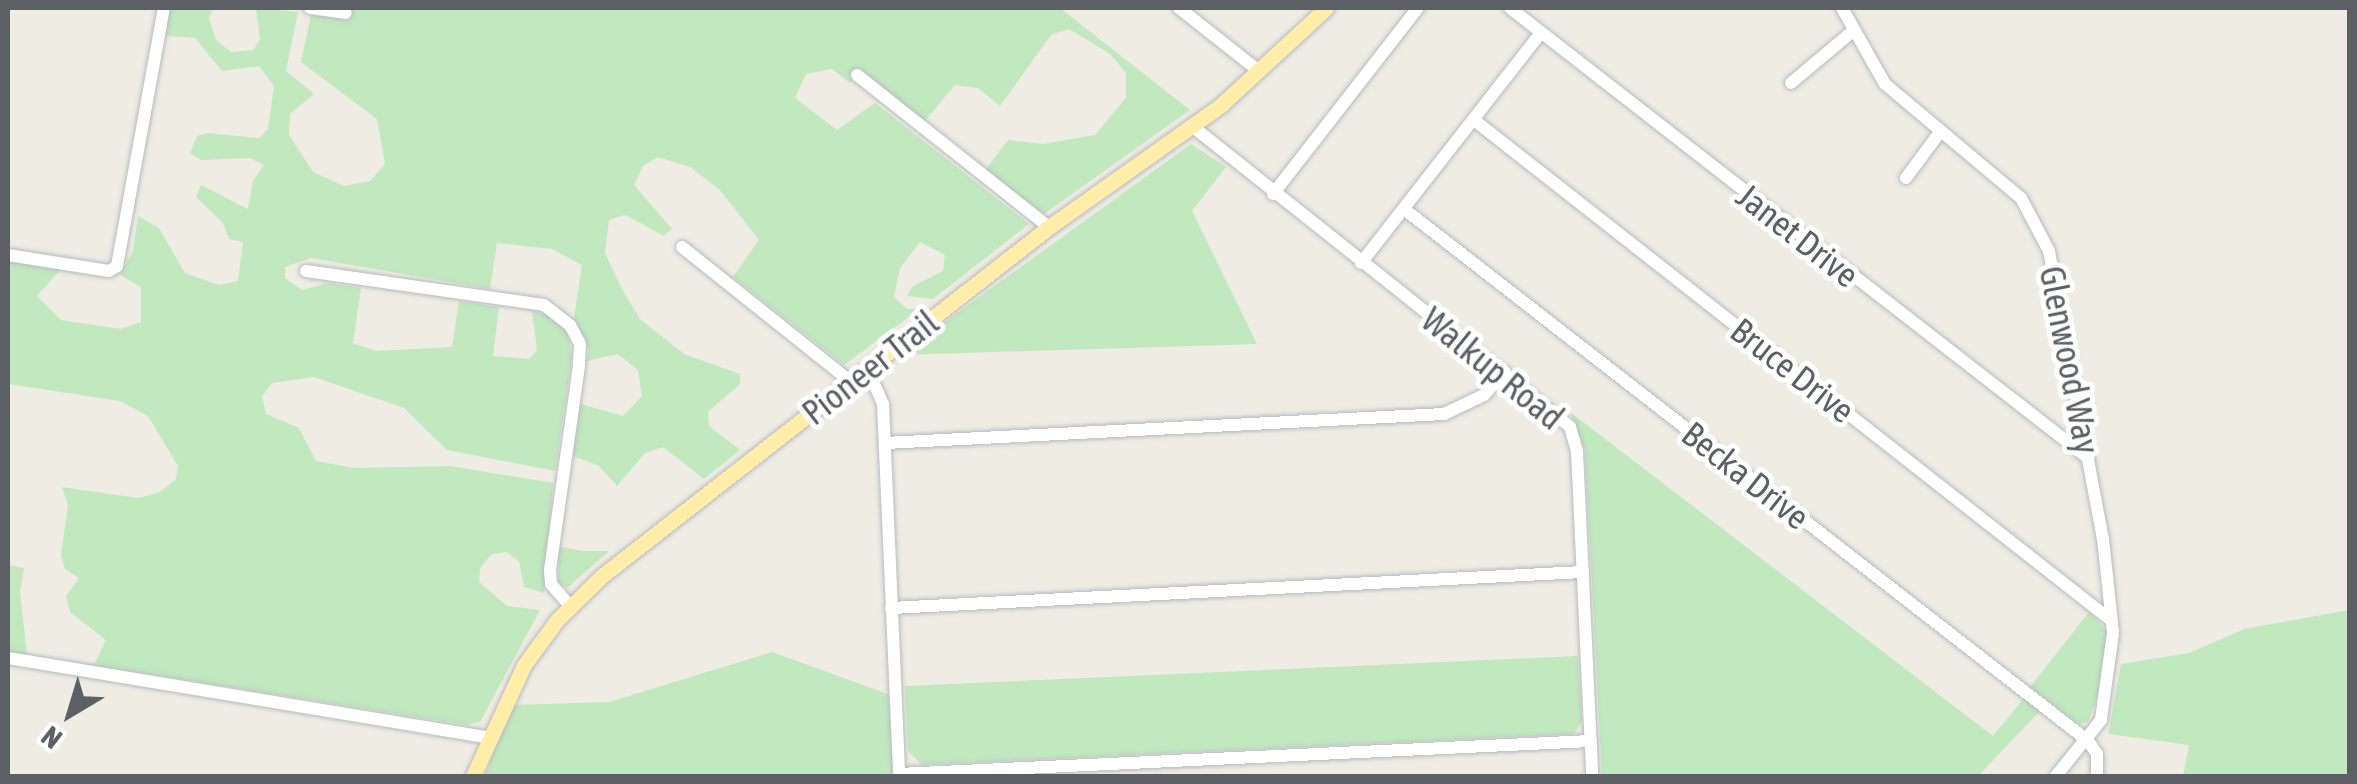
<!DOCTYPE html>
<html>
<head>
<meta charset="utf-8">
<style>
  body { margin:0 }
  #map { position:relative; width:2357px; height:784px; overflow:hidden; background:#efece4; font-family:"Asap Condensed",sans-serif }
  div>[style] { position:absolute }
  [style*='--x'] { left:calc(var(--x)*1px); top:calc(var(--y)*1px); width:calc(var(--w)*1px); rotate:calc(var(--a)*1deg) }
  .green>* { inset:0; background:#c1e8bf }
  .roads { filter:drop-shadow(0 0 2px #b6babf) drop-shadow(0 0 2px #b6babf) }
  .minor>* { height:12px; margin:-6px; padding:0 6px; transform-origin:6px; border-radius:6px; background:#fff }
  .major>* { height:15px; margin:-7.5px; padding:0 7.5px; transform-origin:7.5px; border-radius:7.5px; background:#ffeda9 }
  span { translate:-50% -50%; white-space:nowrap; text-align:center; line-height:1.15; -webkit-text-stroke:10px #fff; paint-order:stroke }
  .street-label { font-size:35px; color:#5c6065 }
  .frame { position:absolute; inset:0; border:10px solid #5c6065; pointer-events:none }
  .north { position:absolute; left:20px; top:664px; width:100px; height:100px; -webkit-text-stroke:8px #fff; paint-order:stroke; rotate:218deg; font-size:28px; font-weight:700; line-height:40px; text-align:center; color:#5c6065 }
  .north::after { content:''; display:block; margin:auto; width:35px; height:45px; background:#5c6065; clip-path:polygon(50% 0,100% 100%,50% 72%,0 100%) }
</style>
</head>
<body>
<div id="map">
  <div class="green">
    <i style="clip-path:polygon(169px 8px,213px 8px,209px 19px,216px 40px,231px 52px,253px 50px,260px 40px,256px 8px,298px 12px,286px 71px,314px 94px,290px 114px,289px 135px,313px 172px,344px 186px,370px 181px,385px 164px,377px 119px,301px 62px,311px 15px,347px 20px,348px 8px,1060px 8px,1190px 110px,1044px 214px,986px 169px,1008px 140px,1043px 144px,1095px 135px,1126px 98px,1126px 73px,1110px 54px,1069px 29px,1051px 35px,1000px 106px,978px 88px,955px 85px,925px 121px,861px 69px,850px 83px,832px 69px,806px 74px,795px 98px,837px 130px,875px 103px,1029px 224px,933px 299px,907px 296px,913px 286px,943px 271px,945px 255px,920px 242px,900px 268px,894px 297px,907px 309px,921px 308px,844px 365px,733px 277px,759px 240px,720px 190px,690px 167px,658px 157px,643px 166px,634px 185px,672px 229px,664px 236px,625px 215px,609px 220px,605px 253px,622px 289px,640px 319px,684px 354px,740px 374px,740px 384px,708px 412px,709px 426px,740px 450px,704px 479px,663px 447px,645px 453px,617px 486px,599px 466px,573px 456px,581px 404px,623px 416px,642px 396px,638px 370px,618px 354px,587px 361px,589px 349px,574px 318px,582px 265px,552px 249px,497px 243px,490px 289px,311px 258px,285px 267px,285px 278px,302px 290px,328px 283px,361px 288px,353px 343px,376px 351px,452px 347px,459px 301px,499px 307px,493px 356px,529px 359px,537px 350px,532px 311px,549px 315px,568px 334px,572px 357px,555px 471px,447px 450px,404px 408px,314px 377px,272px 383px,262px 396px,266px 414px,299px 428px,316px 461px,354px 468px,450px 466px,553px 483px,544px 593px,524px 587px,519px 561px,506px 552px,492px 554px,480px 568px,479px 582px,507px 606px,540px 610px,480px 722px,466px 725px,94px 665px,106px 640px,70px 612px,66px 596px,79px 578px,65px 569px,61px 555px,68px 505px,62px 487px,138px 498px,160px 492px,176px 479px,178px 466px,148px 416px,120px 401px,8px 384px,8px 261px,60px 270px,37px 296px,61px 320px,121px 329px,141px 322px,141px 287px,120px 275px,133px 251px,138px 216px,159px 228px,185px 273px,219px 285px,238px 281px,243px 242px,229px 239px,223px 223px,196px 197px,201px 185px,248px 209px,253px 181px,264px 165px,250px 158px,201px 160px,190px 153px,197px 136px,208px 133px,259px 138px,268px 129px,274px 86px,259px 66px,222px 71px,195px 38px,165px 36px)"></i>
    <i style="clip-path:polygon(1191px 144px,1226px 167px,1192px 211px,1257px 344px,899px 355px)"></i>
    <i style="clip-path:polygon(1570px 412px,1993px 736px,2024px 698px,2040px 711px,1978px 776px,1602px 776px,1585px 449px)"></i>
    <i style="clip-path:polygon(560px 547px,584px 551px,609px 551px,567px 588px,558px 581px)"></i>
    <i style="clip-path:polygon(8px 565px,24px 568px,20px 592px,27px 655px,8px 652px)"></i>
    <i style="clip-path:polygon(2349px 610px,2349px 776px,2183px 776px,2189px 745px,2108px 734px,2121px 664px,2189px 653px,2244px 629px)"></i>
    <i style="clip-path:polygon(2089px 612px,2107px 631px,2104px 679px,2088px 722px,2079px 724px,2030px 687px)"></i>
    <i style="clip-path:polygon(772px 652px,888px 694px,894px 776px,485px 776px,511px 705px,609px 702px)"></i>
    <i style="clip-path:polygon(1578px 656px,1582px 721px,1574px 734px,922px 765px,908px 751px,905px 686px)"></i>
  </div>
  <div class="roads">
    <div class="minor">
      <i style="--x:310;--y:8;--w:36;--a:8"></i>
      <i style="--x:1179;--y:8;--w:103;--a:38.3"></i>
      <i style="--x:1510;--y:8;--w:733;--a:37.9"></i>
      <i style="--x:1842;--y:8;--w:87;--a:60.5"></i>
      <i style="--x:1885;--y:84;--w:177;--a:40"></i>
      <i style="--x:2021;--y:198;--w:60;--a:62.2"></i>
      <i style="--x:2049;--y:251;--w:293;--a:79.4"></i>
      <i style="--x:2103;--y:539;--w:95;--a:83.9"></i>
      <i style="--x:2113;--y:633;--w:88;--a:97.9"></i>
      <i style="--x:2101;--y:720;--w:72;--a:128.8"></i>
      <i style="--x:857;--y:75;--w:245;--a:38.4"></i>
      <i style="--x:1791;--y:83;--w:81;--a:-40"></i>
      <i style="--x:1474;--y:120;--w:811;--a:38.14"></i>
      <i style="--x:1192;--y:126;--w:483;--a:38.5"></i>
      <i style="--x:1570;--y:427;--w:26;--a:74"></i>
      <i style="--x:1577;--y:452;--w:324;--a:87.3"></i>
      <i style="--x:1906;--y:178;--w:57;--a:-53.5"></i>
      <i style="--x:1273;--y:194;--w:236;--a:-52.1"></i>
      <i style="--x:1404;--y:209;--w:867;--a:37.87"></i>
      <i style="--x:2088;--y:741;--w:16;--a:55"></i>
      <i style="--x:2097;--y:754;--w:22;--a:90"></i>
      <i style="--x:682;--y:247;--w:215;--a:38.6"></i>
      <i style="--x:8;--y:255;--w:102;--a:9"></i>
      <i style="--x:109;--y:271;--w:9;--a:-32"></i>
      <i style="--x:117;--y:266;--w:262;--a:-79.7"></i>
      <i style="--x:1361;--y:263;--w:292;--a:-52"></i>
      <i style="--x:306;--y:271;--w:240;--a:8.1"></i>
      <i style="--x:544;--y:305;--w:33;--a:38"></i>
      <i style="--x:570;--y:325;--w:21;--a:62"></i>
      <i style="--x:580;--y:344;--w:22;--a:93"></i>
      <i style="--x:579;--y:366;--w:206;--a:98.1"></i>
      <i style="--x:550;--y:570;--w:14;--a:86"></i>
      <i style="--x:551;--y:584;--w:29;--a:49"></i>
      <i style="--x:867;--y:368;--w:39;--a:66"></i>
      <i style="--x:883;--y:404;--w:372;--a:87.5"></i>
      <i style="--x:885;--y:443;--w:560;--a:-2.97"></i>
      <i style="--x:1444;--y:414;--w:44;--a:-25.4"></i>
      <i style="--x:1484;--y:395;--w:31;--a:-48"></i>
      <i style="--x:891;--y:608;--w:693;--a:-2.98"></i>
      <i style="--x:8;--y:658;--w:484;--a:9.4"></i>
      <i style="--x:899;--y:774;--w:693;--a:-2.73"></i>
    </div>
    <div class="major">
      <i style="--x:473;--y:776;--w:122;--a:-65.3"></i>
      <i style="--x:524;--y:665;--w:56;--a:-53.7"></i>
      <i style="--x:557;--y:620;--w:64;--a:-44.4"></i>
      <i style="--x:603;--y:575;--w:566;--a:-37.96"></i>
      <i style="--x:1049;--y:227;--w:211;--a:-35.3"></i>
      <i style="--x:1221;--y:105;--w:143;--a:-42.7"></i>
    </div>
  </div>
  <div class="street-label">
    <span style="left:1798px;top:235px;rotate:38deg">Janet Drive</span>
    <span style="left:2070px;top:360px;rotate:79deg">Glenwood Way</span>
    <span style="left:870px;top:367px;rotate:-38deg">Pioneer Trail</span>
    <span style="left:1493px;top:368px;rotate:39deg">Walkup Road</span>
    <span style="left:1793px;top:370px;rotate:38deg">Bruce Drive</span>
    <span style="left:1746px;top:475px;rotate:38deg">Becka Drive</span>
  </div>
  <div class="frame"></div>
  <div class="north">N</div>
</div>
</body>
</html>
